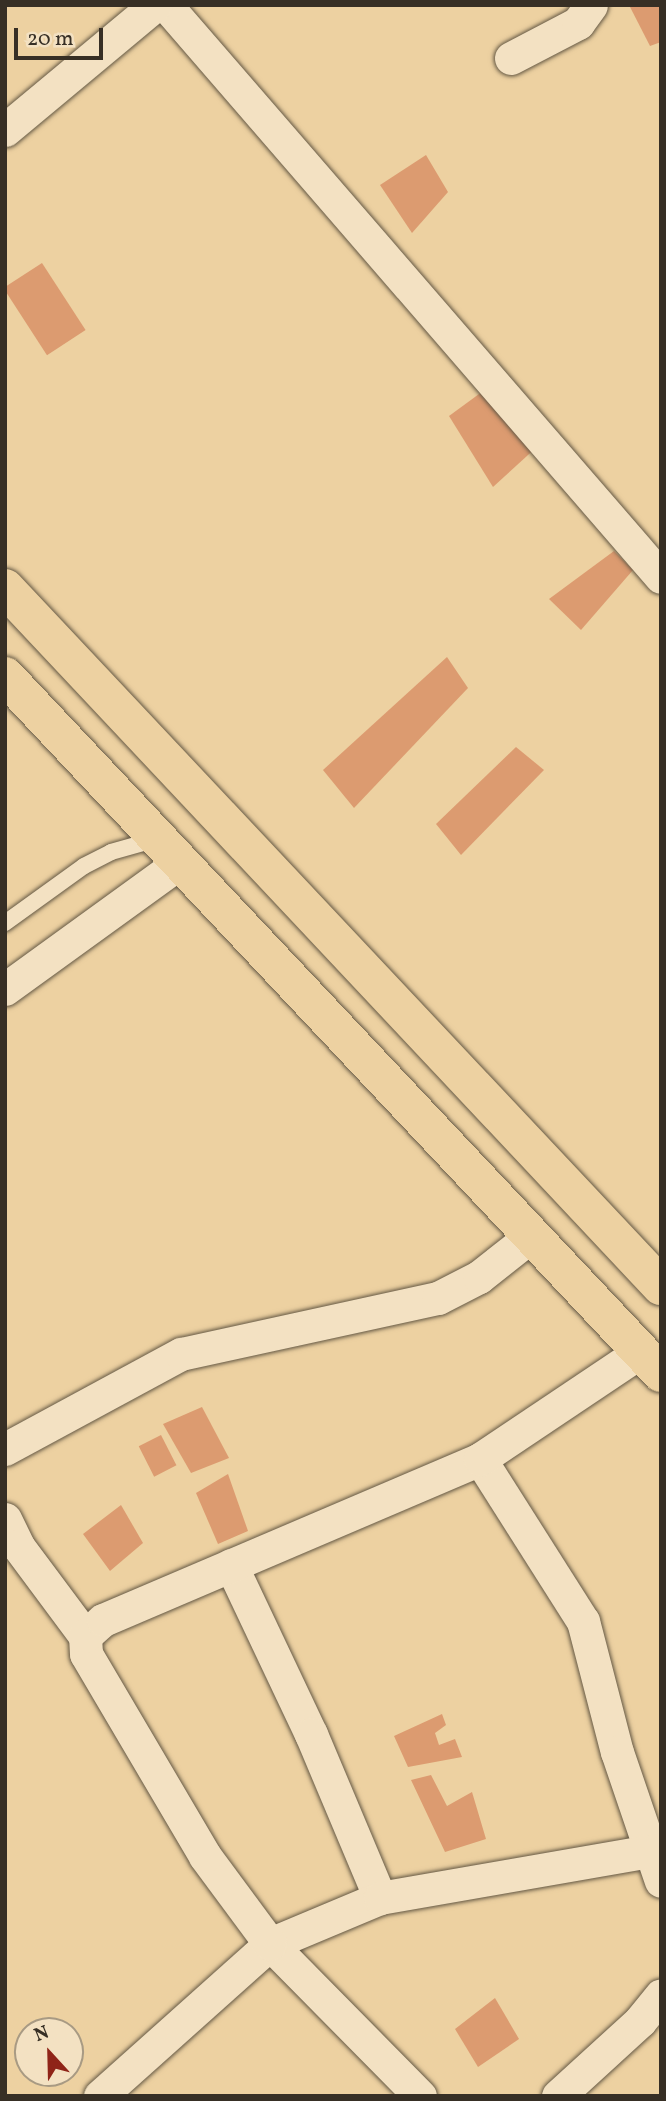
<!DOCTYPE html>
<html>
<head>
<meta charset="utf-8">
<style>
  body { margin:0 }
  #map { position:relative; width:666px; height:2101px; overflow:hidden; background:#edd1a1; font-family:Vollkorn,serif }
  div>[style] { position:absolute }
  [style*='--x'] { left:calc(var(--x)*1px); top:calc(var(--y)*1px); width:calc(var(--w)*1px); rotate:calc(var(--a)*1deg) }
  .building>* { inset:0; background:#dc9b70; transform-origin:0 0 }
  .roads { filter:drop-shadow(0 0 2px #645844) drop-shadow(0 0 2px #645844) }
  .lane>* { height:16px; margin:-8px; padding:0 8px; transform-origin:8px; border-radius:8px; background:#f3e1c2 }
  .street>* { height:33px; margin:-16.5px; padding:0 16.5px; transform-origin:16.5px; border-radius:16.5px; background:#f3e1c2 }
  .primary>* { height:38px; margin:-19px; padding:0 19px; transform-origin:19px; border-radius:19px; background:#edd1a1 }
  span { translate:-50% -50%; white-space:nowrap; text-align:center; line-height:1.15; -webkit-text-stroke:5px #f3e1c2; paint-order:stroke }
  .frame { position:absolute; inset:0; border:7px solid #372f25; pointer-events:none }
  .north { position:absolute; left:14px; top:2017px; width:70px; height:70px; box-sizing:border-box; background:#f3e1c2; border:2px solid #a89a83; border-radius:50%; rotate:338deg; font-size:19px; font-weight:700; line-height:28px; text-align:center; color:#372f25 }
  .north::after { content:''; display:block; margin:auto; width:24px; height:32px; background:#8f2418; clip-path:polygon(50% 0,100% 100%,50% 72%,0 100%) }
  .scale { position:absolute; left:14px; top:28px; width:89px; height:32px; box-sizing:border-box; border:4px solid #372f25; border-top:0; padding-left:9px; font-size:21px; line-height:24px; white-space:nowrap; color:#372f25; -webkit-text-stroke:5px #f3e1c2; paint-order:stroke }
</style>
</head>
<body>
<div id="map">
  <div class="building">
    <i style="clip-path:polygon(629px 5px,661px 5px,661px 42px,650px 46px)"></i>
    <i style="clip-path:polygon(426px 155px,448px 192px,412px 233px,380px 185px)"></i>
    <i style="left:42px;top:263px;width:80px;height:46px;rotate:57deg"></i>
    <i style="clip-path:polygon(490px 386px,539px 445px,493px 487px,449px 416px)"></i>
    <i style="clip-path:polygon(614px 551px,633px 570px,581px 630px,549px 599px)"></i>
    <i style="clip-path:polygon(447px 657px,468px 688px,354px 808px,323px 770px)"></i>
    <i style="clip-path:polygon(516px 747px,544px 770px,461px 855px,436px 824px)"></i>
    <i style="clip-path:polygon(202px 1407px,229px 1458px,191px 1473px,163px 1424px)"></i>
    <i style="left:161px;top:1435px;width:34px;height:25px;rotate:63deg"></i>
    <i style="clip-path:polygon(228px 1474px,248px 1531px,218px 1544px,196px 1493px)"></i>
    <i style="clip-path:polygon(121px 1505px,143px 1543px,110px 1571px,83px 1534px)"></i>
    <i style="clip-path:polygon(442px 1714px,446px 1725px,435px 1733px,439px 1745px,455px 1739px,462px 1757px,408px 1767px,394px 1736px)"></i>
    <i style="clip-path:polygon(431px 1775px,447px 1806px,472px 1792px,486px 1839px,445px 1852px,411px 1780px)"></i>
    <i style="clip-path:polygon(495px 1998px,519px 2039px,478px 2067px,455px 2029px)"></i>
  </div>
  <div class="roads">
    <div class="lane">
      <i style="--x:5;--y:923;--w:97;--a:-35.8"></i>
      <i style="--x:84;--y:866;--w:30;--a:-27"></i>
      <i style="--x:111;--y:852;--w:48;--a:-15.8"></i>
    </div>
    <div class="street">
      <i style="--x:166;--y:5;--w:756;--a:49.13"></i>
      <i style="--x:511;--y:58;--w:76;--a:-27.6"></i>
      <i style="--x:578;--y:23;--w:22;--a:-54"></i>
      <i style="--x:5;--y:130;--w:195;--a:-39.8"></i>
      <i style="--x:5;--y:989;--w:215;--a:-35.9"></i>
      <i style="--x:5;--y:1449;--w:200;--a:-28.4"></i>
      <i style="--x:181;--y:1354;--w:263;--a:-12.3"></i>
      <i style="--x:438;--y:1298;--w:46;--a:-27.1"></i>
      <i style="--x:479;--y:1277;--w:66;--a:-38.3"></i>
      <i style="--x:480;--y:1459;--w:192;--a:57.6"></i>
      <i style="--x:583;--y:1621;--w:135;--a:75.5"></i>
      <i style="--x:617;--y:1752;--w:136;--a:71.2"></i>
      <i style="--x:5;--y:1519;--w:30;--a:64"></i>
      <i style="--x:18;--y:1546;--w:112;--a:53.3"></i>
      <i style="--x:231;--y:1565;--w:187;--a:64.7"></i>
      <i style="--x:311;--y:1734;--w:178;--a:67.2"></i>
      <i style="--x:100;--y:2096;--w:228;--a:-41.8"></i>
      <i style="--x:270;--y:1944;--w:119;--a:-22.7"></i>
      <i style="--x:380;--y:1898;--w:285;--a:-9.9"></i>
      <i style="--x:420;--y:2096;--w:214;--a:-134.6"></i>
      <i style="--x:270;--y:1944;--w:109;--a:-126.5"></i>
      <i style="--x:205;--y:1856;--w:234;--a:-120.5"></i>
      <i style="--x:86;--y:1654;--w:18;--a:-93"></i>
      <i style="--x:85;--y:1636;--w:24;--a:-42"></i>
      <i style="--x:103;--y:1620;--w:410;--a:-23.1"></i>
      <i style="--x:480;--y:1459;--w:192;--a:-33.8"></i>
      <i style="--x:558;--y:2096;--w:111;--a:-42.4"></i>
      <i style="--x:640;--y:2021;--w:33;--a:-51"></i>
    </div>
    <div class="primary">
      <i style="--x:5;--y:588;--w:958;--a:46.78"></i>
      <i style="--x:5;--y:676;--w:957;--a:46.74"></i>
    </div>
  </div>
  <div class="frame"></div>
  <div class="north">N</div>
  <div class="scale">20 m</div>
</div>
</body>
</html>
